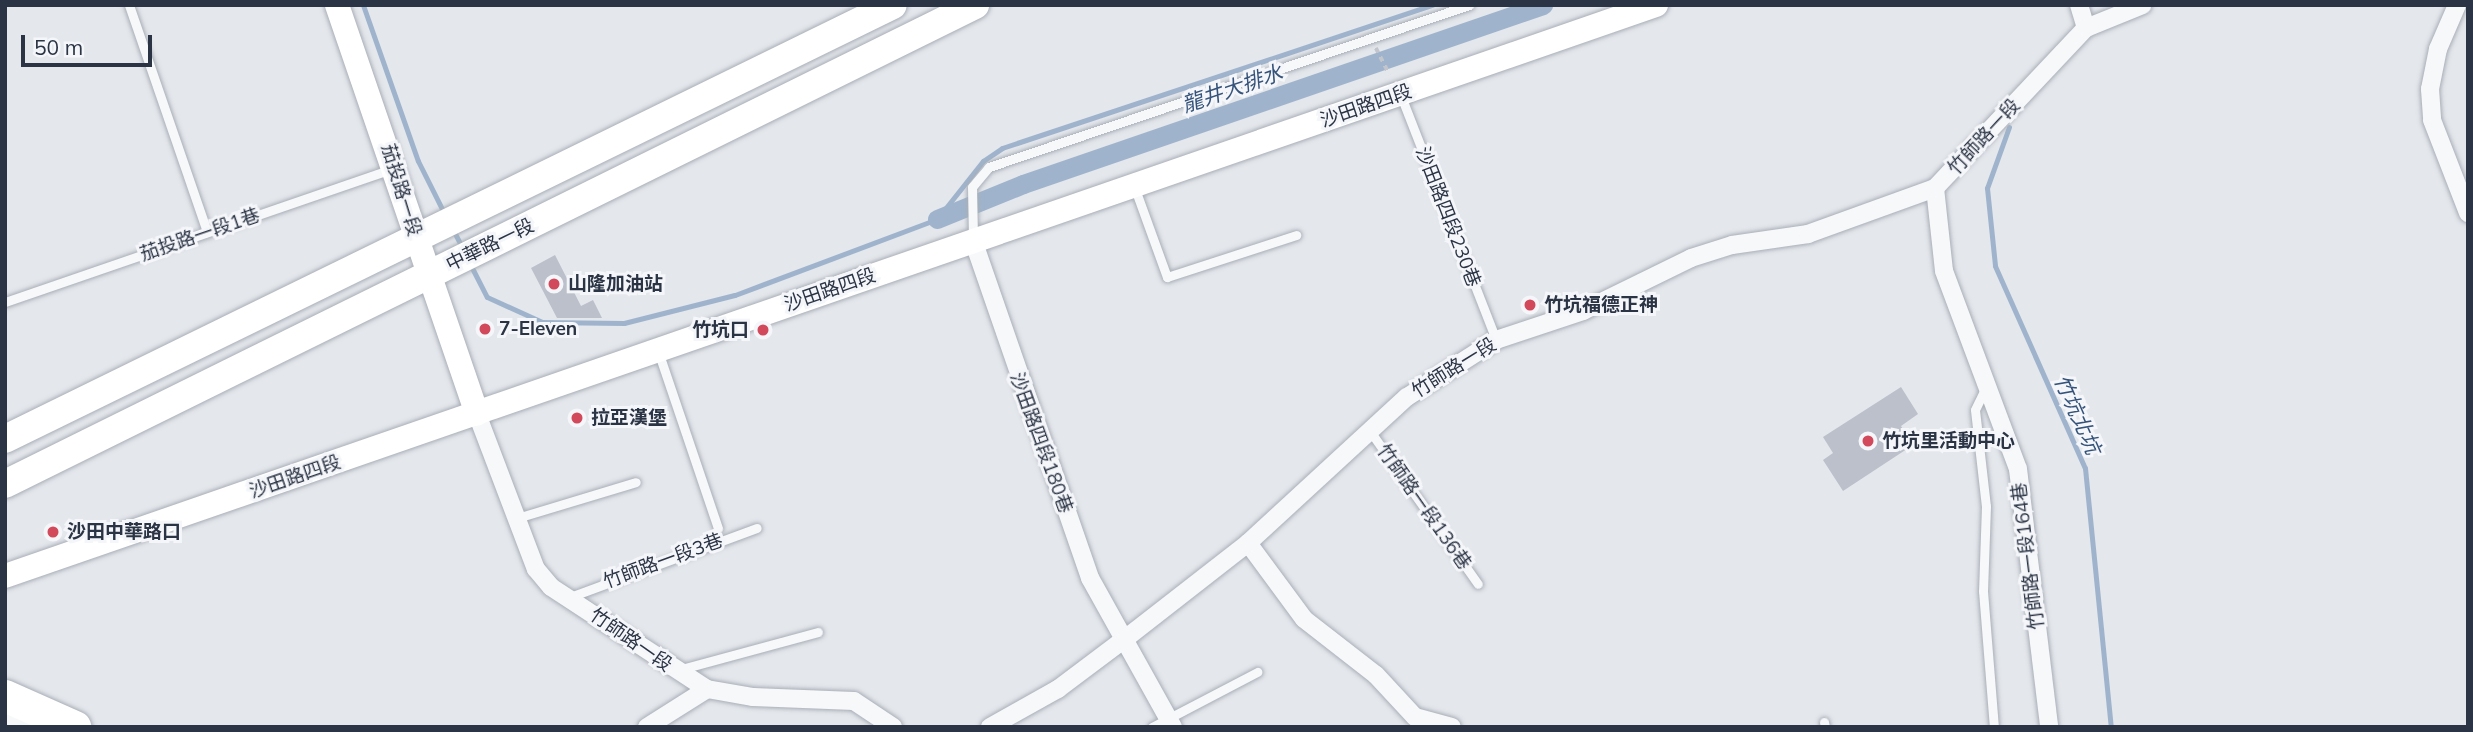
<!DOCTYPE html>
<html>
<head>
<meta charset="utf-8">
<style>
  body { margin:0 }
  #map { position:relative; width:2473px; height:732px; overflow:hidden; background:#e4e7ec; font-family:Mulish,"Noto Sans TC",sans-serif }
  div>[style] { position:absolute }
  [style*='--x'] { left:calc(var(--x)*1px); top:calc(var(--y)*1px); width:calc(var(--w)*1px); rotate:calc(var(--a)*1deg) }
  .stream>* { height:5px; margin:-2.5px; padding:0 2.5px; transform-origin:2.5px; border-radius:2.5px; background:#9fb4cc }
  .canal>* { height:19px; margin:-9.5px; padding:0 9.5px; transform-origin:9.5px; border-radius:9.5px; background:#9fb4cc }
  .building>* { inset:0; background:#bbc0ca }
  .path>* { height:3.5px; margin-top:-1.75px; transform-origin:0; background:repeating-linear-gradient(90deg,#c2c5cb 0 5px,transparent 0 10px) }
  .roads { filter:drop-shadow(0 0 2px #a9aeb7) drop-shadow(0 0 2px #a9aeb7) }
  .lane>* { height:9px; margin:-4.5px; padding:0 4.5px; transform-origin:4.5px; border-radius:4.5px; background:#f7f8fa }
  .street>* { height:18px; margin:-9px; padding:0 9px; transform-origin:9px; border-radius:9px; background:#f7f8fa }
  .secondary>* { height:24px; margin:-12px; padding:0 12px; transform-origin:12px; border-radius:12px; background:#fff }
  .primary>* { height:28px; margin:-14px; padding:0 14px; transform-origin:14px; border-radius:14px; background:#fff }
  .highway>* { height:32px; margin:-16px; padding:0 16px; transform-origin:16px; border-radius:16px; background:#fff }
  .dots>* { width:19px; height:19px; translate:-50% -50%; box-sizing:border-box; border:4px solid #f4f6f9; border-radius:50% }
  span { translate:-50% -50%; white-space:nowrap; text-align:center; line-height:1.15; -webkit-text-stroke:6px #f4f6f9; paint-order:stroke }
  .street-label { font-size:19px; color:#2b3445 }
  .poi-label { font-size:19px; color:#2b3445; font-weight:700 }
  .left { translate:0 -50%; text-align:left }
  .right { translate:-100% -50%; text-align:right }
  .water-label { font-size:21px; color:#34527a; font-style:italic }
  .frame { position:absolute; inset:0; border:7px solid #2b3445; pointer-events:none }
  .scale { position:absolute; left:21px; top:35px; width:131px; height:32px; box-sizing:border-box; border:4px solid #2b3445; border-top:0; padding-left:9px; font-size:21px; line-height:24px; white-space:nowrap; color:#2b3445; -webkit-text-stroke:5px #f4f6f9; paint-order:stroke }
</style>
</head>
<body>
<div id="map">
  <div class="stream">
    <i style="--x:363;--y:5;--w:165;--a:70.6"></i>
    <i style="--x:418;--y:161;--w:60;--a:63.4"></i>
    <i style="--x:2009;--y:127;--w:65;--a:109.8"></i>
    <i style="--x:1987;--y:188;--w:78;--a:84.1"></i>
    <i style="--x:1995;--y:266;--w:221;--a:66"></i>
    <i style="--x:2085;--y:468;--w:260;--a:84.3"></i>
    <i style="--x:453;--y:230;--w:21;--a:62"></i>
    <i style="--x:470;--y:264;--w:37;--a:63"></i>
    <i style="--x:487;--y:297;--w:60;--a:24.4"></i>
    <i style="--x:542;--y:322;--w:82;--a:0.7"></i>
    <i style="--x:624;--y:323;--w:114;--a:-14.2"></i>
    <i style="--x:735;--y:295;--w:216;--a:-20.6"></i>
    <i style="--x:937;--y:219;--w:74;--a:-51.6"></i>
    <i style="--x:983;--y:161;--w:23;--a:-34"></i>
    <i style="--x:1002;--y:148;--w:454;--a:-18.4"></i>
  </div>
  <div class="canal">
    <i style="--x:937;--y:219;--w:93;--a:-22.1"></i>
    <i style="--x:1023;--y:184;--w:550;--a:-19"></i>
  </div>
  <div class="building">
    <i style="clip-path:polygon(555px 255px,581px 306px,593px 300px,602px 318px,557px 318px,531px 268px)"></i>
    <i style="clip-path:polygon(1901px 387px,1918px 414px,1901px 426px,1913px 445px,1843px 491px,1823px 460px,1833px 453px,1823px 437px)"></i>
  </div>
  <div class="path">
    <i style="--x:1376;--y:48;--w:30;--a:63"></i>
  </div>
  <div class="roads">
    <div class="lane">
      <i style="--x:129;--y:5;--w:240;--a:71"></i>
      <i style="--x:1401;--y:96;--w:262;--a:68.7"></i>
      <i style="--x:1134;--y:186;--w:97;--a:70.1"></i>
      <i style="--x:1167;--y:277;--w:136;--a:-18"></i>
      <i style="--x:973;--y:238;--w:51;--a:-91.1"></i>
      <i style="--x:972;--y:187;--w:26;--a:-50"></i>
      <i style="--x:989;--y:167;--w:507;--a:-18.65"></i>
      <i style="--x:5;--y:302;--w:408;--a:-19"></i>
      <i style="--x:659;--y:354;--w:184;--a:71.3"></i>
      <i style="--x:1986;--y:387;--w:25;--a:116"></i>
      <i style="--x:1975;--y:410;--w:97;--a:83.5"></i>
      <i style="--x:1986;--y:506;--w:85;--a:92"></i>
      <i style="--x:1983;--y:591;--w:136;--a:85.4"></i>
      <i style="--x:1370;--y:431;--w:187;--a:54.8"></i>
      <i style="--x:517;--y:518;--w:124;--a:-16.8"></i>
      <i style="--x:570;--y:597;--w:199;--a:-20.3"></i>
      <i style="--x:678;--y:670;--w:145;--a:-15.2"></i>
      <i style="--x:1824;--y:722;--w:5;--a:79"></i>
      <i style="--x:1152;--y:727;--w:119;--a:-27.6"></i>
    </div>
    <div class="street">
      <i style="--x:2079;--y:5;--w:24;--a:73"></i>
      <i style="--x:2457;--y:5;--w:48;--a:113.4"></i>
      <i style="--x:2438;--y:49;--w:41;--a:101.3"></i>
      <i style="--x:2430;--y:89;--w:31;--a:86"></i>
      <i style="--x:2432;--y:120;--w:100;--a:68.8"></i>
      <i style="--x:1935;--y:188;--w:83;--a:83.8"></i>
      <i style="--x:1944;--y:271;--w:211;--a:69.5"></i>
      <i style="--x:2018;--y:469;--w:260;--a:83.1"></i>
      <i style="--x:973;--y:240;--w:358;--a:70.9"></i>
      <i style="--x:1090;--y:578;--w:171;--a:60.9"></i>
      <i style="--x:477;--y:414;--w:166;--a:69.2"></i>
      <i style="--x:536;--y:569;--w:23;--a:50"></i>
      <i style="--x:551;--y:587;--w:186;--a:33.2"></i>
      <i style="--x:707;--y:689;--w:47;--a:9.9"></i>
      <i style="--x:753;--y:697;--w:101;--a:2.3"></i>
      <i style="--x:854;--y:701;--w:47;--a:33.7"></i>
      <i style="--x:1248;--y:543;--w:94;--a:53.6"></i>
      <i style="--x:1304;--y:619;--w:91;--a:37.9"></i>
      <i style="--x:1376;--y:675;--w:57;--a:47.1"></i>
      <i style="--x:1415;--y:717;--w:38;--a:15"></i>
      <i style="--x:5;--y:714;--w:32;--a:24"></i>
      <i style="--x:647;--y:727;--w:71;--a:-32.3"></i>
      <i style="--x:990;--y:727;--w:78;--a:-29.2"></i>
      <i style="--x:1058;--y:689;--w:85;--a:-36.9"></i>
      <i style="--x:1126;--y:638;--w:155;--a:-37.9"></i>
      <i style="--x:1248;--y:543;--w:216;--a:-42.6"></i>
      <i style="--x:1407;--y:397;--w:106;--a:-32.6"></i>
      <i style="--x:1496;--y:340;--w:92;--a:-18.4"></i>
      <i style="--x:1583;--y:311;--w:120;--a:-26.1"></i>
      <i style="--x:1691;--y:258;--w:43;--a:-17.6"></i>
      <i style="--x:1732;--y:245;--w:77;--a:-8.2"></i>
      <i style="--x:1808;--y:234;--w:135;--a:-19.9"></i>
      <i style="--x:1935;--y:188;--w:220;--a:-46.7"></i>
      <i style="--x:2086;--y:28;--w:61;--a:-22"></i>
    </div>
    <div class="secondary">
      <i style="--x:337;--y:5;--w:432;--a:71.1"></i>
      <i style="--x:5;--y:576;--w:1747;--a:-19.08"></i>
    </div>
    <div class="primary">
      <i style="--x:5;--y:439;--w:988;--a:-26.05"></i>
      <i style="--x:5;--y:484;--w:1082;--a:-26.28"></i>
    </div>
    <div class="highway">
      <i style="--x:5;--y:696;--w:77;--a:23.9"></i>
    </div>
  </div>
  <div class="dots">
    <i style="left:554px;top:284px;background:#d1495b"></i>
    <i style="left:1530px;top:305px;background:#d1495b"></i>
    <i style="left:485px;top:329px;background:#d1495b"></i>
    <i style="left:763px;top:330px;background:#d1495b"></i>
    <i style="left:577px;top:418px;background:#d1495b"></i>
    <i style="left:1868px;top:441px;background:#d1495b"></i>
    <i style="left:53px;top:532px;background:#d1495b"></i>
  </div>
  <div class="street-label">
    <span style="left:1366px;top:106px;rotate:-19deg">沙田路四段</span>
    <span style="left:1984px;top:137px;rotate:-47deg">竹師路一段</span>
    <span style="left:401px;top:190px;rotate:73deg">茄投路一段</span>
    <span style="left:1448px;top:217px;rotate:69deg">沙田路四段230巷</span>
    <span style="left:200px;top:235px;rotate:-19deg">茄投路一段1巷</span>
    <span style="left:490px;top:245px;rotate:-26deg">中華路一段</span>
    <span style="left:830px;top:290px;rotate:-19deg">沙田路四段</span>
    <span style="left:1454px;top:368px;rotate:-32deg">竹師路一段</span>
    <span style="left:1041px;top:443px;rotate:70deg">沙田路四段180巷</span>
    <span style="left:295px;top:477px;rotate:-19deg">沙田路四段</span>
    <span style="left:1424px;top:507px;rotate:55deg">竹師路一段136巷</span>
    <span style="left:2028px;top:556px;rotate:-97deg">竹師路一段164巷</span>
    <span style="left:663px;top:561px;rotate:-20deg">竹師路一段3巷</span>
    <span style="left:631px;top:640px;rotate:35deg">竹師路一段</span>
  </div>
  <div class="poi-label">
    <span class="left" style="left:568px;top:284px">山隆加油站</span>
    <span class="left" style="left:1544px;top:305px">竹坑福德正神</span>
    <span class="left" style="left:499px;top:329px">7-Eleven</span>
    <span class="right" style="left:749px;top:330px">竹坑口</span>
    <span class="left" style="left:591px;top:418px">拉亞漢堡</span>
    <span class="left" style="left:1882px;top:441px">竹坑里活動中心</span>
    <span class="left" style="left:67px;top:532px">沙田中華路口</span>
  </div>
  <div class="water-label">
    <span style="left:1232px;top:88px;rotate:-19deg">龍井大排水</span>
    <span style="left:2078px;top:414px;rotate:66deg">竹坑北坑</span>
  </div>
  <div class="frame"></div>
  <div class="scale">50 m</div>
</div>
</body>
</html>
